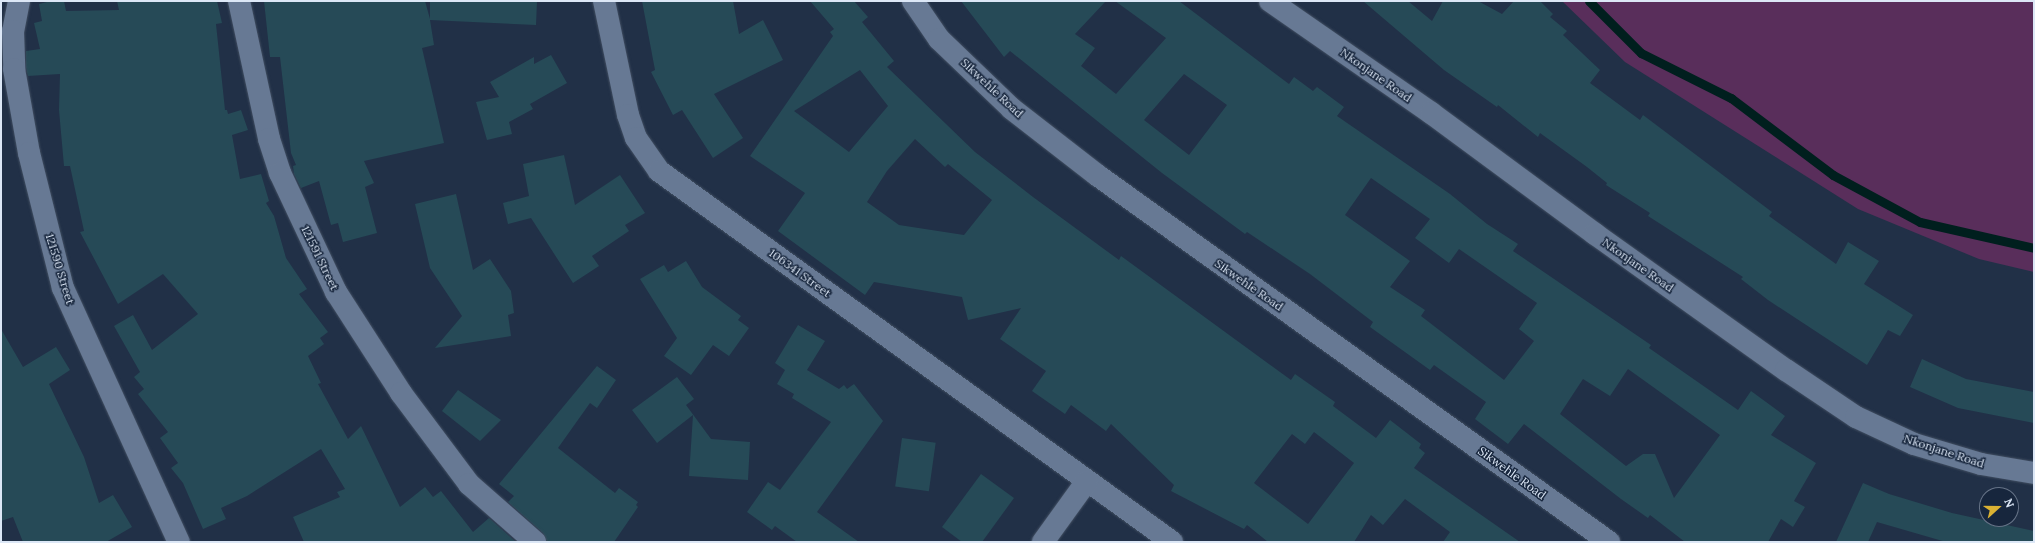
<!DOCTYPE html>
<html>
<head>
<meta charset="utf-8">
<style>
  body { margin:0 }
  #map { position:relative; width:2035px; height:543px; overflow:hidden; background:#213047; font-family:Lora,serif }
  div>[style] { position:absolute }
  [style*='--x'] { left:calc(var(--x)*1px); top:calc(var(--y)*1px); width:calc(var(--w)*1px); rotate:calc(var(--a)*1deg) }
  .green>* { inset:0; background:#592e5b }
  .stream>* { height:9px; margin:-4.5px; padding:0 4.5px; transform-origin:4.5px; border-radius:4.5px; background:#001f1e }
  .building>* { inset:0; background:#264a57; transform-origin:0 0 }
  .roads { filter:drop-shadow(0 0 1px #414e61) drop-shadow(0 0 1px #414e61) }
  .minor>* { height:22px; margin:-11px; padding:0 11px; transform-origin:11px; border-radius:11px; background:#677994 }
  span { translate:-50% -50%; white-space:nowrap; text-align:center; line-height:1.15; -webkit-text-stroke:3px #17263d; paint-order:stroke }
  .street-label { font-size:12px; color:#dce7f6 }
  .frame { position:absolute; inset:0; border:2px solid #dce7f6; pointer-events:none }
  .north { position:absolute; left:1979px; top:487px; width:40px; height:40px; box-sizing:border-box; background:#17263d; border:1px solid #667387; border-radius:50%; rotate:69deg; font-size:11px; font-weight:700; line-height:16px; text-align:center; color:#dce7f6 }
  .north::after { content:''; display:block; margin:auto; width:14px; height:18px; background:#dbb233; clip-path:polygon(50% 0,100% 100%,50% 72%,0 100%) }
</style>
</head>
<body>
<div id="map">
  <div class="green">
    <i style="clip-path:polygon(1562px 1px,2034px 1px,2034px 272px,1979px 259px,1858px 209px,1625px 62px)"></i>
  </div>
  <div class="stream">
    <i style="--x:1589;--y:1;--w:74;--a:45"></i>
    <i style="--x:1641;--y:53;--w:101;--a:26.6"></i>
    <i style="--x:1731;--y:98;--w:128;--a:37"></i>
    <i style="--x:1833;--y:175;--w:99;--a:28.4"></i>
    <i style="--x:1920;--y:222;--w:117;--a:12.8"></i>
  </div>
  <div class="building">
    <i style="clip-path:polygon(51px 1px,64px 1px,66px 11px,119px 10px,117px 1px,217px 1px,222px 23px,216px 24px,225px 110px,227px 110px,228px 114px,241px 110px,248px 130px,232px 135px,240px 179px,261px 174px,269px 201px,266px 203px,274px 216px,286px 258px,307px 289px,299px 294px,328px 332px,320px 338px,324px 344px,308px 356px,321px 383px,318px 384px,348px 439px,361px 426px,400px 507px,425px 487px,433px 497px,441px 491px,473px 532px,489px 518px,516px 542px,304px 542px,293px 517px,340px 497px,337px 492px,345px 489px,321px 449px,247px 496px,221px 508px,226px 519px,203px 529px,183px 483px,171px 468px,178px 463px,160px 438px,168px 432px,138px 394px,144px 389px,134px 377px,140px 372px,114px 326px,133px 315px,152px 350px,198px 314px,163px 274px,118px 304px,80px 232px,84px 231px,70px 166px,64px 166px,59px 110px,60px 74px,28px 76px,26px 68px,26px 51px,40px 49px,34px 23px,42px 21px,39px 4px)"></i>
    <i style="clip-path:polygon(264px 1px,425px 1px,430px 19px,430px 1px,537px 1px,536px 25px,430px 20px,434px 45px,422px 48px,444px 143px,364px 161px,374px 183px,365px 187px,377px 233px,343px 242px,338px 223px,331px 225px,319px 181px,301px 188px,294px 174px,293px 166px,296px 165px,291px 153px,280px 57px,270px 57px)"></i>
    <i style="clip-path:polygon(642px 1px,733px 1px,739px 34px,763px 20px,783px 60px,714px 94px,743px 138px,713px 158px,682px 110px,673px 115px,651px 72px,655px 70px)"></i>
    <i style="clip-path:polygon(evenodd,810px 1px,854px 1px,868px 17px,862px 22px,894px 61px,887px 67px,975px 152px,1033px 197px,1119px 260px,1121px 256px,1291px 380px,1295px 374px,1335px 402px,1333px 406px,1376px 438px,1390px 420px,1421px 444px,1419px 448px,1425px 453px,1414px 468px,1520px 542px,1443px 542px,1450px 532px,1405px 499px,1383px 525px,1371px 515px,1354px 542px,1268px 542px,1247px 525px,1244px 529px,1171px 491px,1174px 485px,1111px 424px,1106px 431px,1071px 405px,1065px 414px,1032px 391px,1046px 371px,1000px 339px,1021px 308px,968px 320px,962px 297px,874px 282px,865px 295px,778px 231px,805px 193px,750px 156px,833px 36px,830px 32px,834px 29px,810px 1px,860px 70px,888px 106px,849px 152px,794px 111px,860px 70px,810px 1px,915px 139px,945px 167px,948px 164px,992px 200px,964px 235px,899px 225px,867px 202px,887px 171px,915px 139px,810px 1px,1314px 432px,1354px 463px,1308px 524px,1254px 483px,1292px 434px,1305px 444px,1314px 432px)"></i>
    <i style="clip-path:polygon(evenodd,961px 1px,1106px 1px,1075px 34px,1095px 48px,1081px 66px,1116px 94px,1166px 38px,1115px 1px,1179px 1px,1289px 84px,1294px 77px,1313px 91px,1317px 87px,1344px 107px,1337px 116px,1450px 194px,1487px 224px,1518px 244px,1513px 251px,1651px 345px,1649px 348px,1738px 410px,1751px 391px,1785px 416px,1771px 435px,1816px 463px,1794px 501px,1805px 507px,1793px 527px,1781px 519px,1768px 542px,1685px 542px,1650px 515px,1648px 518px,1621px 499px,1524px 424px,1508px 444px,1475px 419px,1486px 402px,1434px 365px,1430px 370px,1370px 327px,1373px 322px,1310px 274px,1247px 232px,1245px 234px,1162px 173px,1010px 51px,1004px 57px,961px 1px,1184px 74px,1227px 105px,1189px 155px,1144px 120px,1184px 74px,961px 1px,1371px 178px,1430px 219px,1415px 238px,1449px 263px,1459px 249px,1537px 303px,1519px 329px,1534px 341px,1504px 380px,1421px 316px,1425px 310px,1390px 287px,1410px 261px,1345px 215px,1371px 178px,961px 1px,1628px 369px,1720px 435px,1674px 498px,1655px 454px,1643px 454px,1626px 466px,1560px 414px,1583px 379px,1610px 396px,1628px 369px)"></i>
    <i style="clip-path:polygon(1363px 1px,1408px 1px,1432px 21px,1443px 1px,1478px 1px,1502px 14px,1514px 1px,1540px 1px,1553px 14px,1550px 17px,1567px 31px,1563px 35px,1600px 70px,1590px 83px,1640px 120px,1643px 115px,1772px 212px,1769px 216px,1836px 264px,1848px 242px,1879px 261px,1864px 284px,1913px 315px,1900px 336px,1888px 330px,1867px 365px,1768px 300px,1741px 279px,1743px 277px,1648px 216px,1650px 213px,1606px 185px,1607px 183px,1587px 167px,1540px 133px,1538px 137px,1498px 105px,1497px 107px,1444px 70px)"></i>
    <i style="clip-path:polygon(551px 55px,567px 83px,530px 104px,533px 109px,509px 122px,512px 134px,487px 140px,476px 102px,499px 97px,490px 82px,534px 57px,534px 64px)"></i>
    <i style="clip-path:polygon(564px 155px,575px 205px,620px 175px,645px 213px,625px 225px,629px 231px,592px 256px,599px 266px,573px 283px,531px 218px,508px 224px,503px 203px,529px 196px,523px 164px)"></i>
    <i style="clip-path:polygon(456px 194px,473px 270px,490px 259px,511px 291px,514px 313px,508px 315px,511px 336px,435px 348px,462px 316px,430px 268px,415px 204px)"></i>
    <i style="clip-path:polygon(686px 261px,702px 287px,741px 316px,738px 320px,749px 328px,729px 356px,713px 345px,691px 375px,664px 356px,677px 338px,640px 279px,664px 265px,668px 272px)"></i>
    <i style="clip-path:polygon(798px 325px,825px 341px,807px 370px,839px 389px,844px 385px,847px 389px,854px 384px,883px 421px,817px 512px,859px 542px,797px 542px,775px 526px,772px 530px,747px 512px,768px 482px,780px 490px,831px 422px,792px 398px,794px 394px,777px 384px,785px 370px,775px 363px)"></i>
    <i style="clip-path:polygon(1px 329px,23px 367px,56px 347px,70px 370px,49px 384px,84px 457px,99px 503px,113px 495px,132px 527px,106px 542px,23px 542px,13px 517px,1px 521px)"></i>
    <i style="clip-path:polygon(1922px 359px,1966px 379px,2034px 392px,2034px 423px,1958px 408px,1910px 387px)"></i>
    <i style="clip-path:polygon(597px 366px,616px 380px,597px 408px,590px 403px,558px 448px,615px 493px,619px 488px,638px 502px,636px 505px,638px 507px,614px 542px,547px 542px,543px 533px,508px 502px,514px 496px,499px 484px)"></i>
    <i style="clip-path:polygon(677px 377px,694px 399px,686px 405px,711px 439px,750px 442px,748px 480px,689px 476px,693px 415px,657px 443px,632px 410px)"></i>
    <i style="clip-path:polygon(458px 390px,501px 420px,480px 441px,442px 411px)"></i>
    <i style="left:902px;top:438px;width:34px;height:49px;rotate:8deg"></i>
    <i style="clip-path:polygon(981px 474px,1014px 498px,982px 542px,962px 542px,942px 527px)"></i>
    <i style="clip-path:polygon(1863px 483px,1889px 494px,1952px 513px,2034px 531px,2034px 542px,1946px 542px,1877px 522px,1868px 542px,1836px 542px)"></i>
  </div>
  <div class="roads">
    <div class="minor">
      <i style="--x:19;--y:1;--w:31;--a:101"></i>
      <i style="--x:13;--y:31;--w:38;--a:88"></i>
      <i style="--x:14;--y:69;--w:85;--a:79.9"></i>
      <i style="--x:29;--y:153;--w:139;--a:75.9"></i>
      <i style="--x:63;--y:288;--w:279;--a:65.5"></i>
      <i style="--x:239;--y:1;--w:141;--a:77.7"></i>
      <i style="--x:269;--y:139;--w:36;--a:72"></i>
      <i style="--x:280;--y:173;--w:132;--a:64.8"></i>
      <i style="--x:336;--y:292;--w:120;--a:57.2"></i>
      <i style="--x:401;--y:393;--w:114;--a:53.2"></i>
      <i style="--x:469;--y:484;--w:88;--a:41.3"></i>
      <i style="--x:604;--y:1;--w:116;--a:78.1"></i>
      <i style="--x:628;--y:115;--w:24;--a:71"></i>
      <i style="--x:636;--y:138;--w:40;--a:55.1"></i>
      <i style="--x:659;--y:171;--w:633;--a:35.87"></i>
      <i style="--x:913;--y:1;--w:46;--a:55.6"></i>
      <i style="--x:939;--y:39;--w:101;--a:43.8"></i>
      <i style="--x:1012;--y:109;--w:108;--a:37.8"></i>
      <i style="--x:1097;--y:175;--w:630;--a:35.63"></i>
      <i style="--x:1270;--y:1;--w:196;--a:34.8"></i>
      <i style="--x:1431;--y:113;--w:204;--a:36.4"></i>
      <i style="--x:1595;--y:234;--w:234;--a:35.5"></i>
      <i style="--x:1786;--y:370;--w:84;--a:33.9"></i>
      <i style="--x:1856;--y:417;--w:64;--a:25"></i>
      <i style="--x:1914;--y:444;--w:70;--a:16.6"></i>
      <i style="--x:1981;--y:464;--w:54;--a:9.6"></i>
      <i style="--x:1043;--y:542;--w:75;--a:-54.2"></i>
    </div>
  </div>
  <div class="street-label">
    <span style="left:1376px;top:75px;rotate:35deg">Nkonjane Road</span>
    <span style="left:992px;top:88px;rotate:43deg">Sikwehle Road</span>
    <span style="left:320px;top:258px;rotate:64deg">121591 Street</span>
    <span style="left:1638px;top:265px;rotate:35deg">Nkonjane Road</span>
    <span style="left:60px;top:269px;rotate:73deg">121590 Street</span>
    <span style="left:800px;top:273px;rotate:36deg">106341 Street</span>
    <span style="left:1249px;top:285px;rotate:35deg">Sikwehle Road</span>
    <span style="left:1944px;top:451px;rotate:18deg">Nkonjane Road</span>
    <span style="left:1512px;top:473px;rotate:36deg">Sikwehle Road</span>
  </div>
  <div class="frame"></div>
  <div class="north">N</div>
</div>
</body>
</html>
